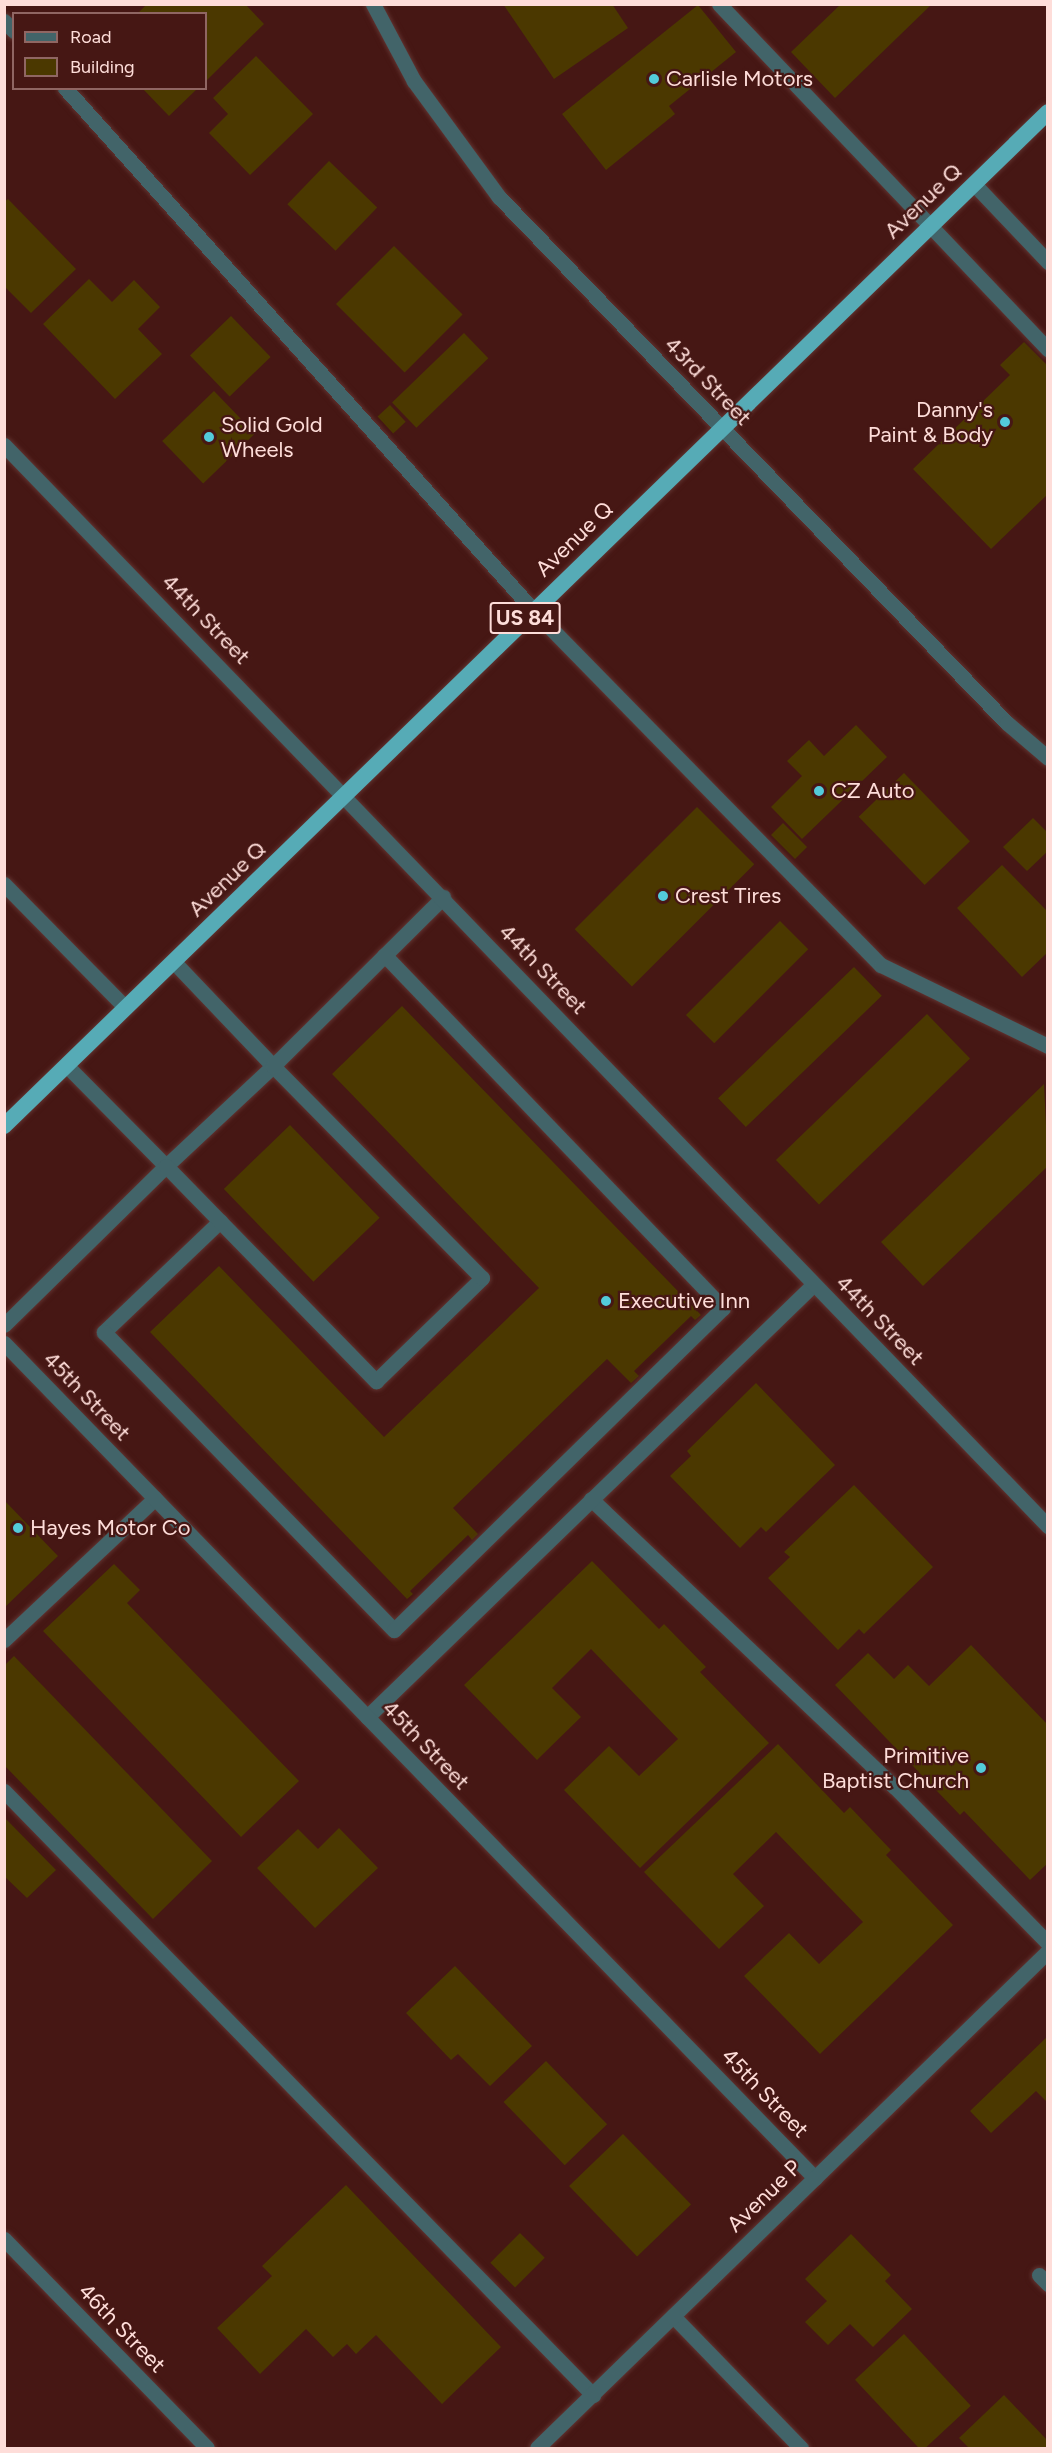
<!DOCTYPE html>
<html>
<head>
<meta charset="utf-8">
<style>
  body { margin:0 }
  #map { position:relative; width:1052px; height:2453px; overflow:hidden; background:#461714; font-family:Figtree,sans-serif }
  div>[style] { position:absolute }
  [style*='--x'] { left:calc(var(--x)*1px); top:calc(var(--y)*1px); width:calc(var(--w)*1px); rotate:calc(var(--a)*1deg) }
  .building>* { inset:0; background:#4b3800; transform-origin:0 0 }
  .roads { filter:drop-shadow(0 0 2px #603330) drop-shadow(0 0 2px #603330) }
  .service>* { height:15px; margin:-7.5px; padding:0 7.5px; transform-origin:7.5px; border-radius:7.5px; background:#426469 }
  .minor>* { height:15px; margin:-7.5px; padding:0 7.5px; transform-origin:7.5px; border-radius:7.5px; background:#426469 }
  .trunk>* { height:16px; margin:-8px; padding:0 8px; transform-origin:8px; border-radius:8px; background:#56abb6 }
  .dots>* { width:16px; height:16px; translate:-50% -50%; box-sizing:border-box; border:3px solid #461714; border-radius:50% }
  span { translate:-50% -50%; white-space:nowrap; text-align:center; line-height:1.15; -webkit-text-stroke:4.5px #461714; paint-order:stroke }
  .shield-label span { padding:2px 4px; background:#461714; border:2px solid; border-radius:4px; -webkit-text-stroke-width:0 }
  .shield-label { font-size:21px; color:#feddd9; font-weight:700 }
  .poi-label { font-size:22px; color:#feddd9 }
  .left { translate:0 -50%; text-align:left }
  .right { translate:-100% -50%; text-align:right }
  .street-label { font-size:22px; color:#feddd9 }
  .frame { position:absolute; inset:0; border:6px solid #feddd9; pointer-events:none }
  .legend { position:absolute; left:12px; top:12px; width:195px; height:78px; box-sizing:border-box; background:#461714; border:2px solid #906663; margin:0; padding:8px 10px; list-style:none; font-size:18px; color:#feddd9 }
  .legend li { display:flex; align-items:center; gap:12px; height:30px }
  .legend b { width:30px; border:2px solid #906663 }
</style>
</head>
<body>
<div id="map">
  <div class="building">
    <i style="clip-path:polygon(147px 4px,245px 4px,264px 24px,206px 81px,206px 14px,137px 14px)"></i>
    <i style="clip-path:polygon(503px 4px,612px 4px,628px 28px,554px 79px)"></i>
    <i style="clip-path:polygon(841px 4px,932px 4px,835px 98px,791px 52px)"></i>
    <i style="clip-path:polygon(698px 5px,736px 52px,669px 106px,675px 114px,606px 170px,562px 114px)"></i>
    <i style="clip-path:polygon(256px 56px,313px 114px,250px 175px,209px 133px,228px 114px,213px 98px)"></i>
    <i style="clip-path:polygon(142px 88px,198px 88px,169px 116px)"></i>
    <i style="left:329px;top:161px;width:67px;height:60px;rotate:44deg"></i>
    <i style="clip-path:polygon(8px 199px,76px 269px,31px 313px,4px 286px,4px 202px)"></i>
    <i style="left:394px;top:246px;width:97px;height:82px;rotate:45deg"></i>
    <i style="clip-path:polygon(89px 279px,112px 302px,134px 280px,160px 307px,138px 329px,162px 354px,115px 399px,43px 324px)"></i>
    <i style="left:231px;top:316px;width:57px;height:57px;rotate:46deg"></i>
    <i style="left:464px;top:333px;width:35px;height:100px;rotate:46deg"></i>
    <i style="clip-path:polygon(1024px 342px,1048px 366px,1048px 494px,991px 549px,913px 469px,1010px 375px,1000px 365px)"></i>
    <i style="left:214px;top:391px;width:59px;height:72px;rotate:46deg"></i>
    <i style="left:390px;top:405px;width:23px;height:17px;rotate:47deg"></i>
    <i style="clip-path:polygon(856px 725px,887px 757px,802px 839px,771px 807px,802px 776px,787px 761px,809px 740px,824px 756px)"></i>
    <i style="left:904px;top:773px;width:95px;height:63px;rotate:46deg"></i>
    <i style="left:697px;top:807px;width:81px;height:173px;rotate:45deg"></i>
    <i style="clip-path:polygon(1033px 818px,1048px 833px,1048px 851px,1027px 871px,1003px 847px)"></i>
    <i style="left:783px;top:823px;width:34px;height:17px;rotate:45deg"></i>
    <i style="clip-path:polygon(1002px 865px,1048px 912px,1048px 952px,1022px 977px,957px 908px)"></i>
    <i style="left:780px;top:921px;width:40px;height:133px;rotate:45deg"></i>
    <i style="left:854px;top:967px;width:40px;height:189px;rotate:46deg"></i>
    <i style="clip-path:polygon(402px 1006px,701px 1315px,695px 1320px,691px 1316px,634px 1371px,639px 1376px,631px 1383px,607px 1359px,453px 1508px,478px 1534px,472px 1540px,468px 1535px,410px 1591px,413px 1594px,407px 1599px,150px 1332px,219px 1266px,384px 1437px,539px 1288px,332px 1074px)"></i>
    <i style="left:927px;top:1014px;width:62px;height:210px;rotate:46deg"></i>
    <i style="clip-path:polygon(1044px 1084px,1048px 1166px,923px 1286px,881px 1242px)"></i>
    <i style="left:290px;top:1125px;width:129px;height:92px;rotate:46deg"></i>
    <i style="clip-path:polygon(756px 1383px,835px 1465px,766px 1532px,761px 1527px,740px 1548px,670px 1476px,691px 1456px,687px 1451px)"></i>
    <i style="clip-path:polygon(854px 1485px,933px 1567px,864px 1634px,859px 1629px,838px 1650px,768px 1578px,790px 1557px,784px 1552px)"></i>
    <i style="clip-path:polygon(4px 1500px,58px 1556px,4px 1608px)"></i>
    <i style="clip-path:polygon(592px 1561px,659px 1629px,664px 1624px,706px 1667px,700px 1672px,769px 1743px,640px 1868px,564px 1790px,609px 1746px,639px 1776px,678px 1739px,591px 1649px,552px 1688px,581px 1717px,537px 1760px,464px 1685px)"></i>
    <i style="clip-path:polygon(114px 1564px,140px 1590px,127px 1603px,299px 1781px,241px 1837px,43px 1631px)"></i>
    <i style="clip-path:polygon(971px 1645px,1048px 1725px,1048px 1863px,1030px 1880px,964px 1811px,960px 1815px,835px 1685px,868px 1653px,894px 1679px,908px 1665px,929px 1686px)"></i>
    <i style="clip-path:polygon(14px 1656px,212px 1861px,153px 1919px,4px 1765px,4px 1666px)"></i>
    <i style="clip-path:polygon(778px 1744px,844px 1813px,850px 1807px,891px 1850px,886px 1855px,953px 1925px,820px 2054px,744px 1976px,789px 1933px,819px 1964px,863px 1922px,776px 1832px,733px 1874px,764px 1906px,719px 1949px,644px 1872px)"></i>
    <i style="clip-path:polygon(4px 1817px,56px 1870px,27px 1898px,4px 1876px)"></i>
    <i style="clip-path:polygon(339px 1828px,378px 1868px,315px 1928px,257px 1868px,298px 1829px,318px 1849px)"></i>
    <i style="clip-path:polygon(455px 1966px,532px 2046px,490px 2086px,458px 2054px,451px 2060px,406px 2013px)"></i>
    <i style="clip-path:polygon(1048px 2036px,1048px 2103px,1036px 2091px,991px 2133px,970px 2111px)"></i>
    <i style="left:546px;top:2061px;width:88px;height:59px;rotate:46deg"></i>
    <i style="left:623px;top:2134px;width:98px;height:75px;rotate:46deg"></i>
    <i style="clip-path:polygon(346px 2185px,501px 2347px,442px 2404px,376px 2335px,356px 2354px,347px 2344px,333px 2357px,306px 2329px,260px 2374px,217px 2328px,272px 2276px,262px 2266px)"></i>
    <i style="left:520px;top:2233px;width:35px;height:42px;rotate:45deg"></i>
    <i style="clip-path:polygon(851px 2234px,891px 2275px,885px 2281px,912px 2309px,873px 2347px,850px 2324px,828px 2345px,805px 2322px,827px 2301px,805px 2279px)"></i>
    <i style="left:904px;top:2334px;width:98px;height:67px;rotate:47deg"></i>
    <i style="clip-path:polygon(1004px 2395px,1048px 2441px,1048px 2448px,969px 2448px,959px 2438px)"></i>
  </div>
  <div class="roads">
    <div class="service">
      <i style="--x:719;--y:4;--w:477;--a:46.4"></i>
      <i style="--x:4;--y:21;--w:14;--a:45"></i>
      <i style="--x:65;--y:88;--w:701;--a:48.12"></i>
      <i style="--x:533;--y:610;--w:497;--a:45.6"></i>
      <i style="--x:881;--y:965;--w:186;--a:25.9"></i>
      <i style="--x:974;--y:184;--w:108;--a:46.5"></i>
      <i style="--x:4;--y:884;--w:173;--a:45.5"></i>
      <i style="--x:66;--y:1065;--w:142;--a:45.3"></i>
      <i style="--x:166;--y:1166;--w:146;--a:-43.1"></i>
      <i style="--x:273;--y:1066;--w:144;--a:-133.6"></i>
      <i style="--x:220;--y:1221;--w:161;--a:136.3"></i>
      <i style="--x:104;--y:1332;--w:416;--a:45.8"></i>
      <i style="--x:394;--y:1630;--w:460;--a:-44.4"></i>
      <i style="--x:723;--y:1308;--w:489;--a:-133.8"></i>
      <i style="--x:4;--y:1325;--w:227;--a:-44.5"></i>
      <i style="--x:166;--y:1166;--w:301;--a:45.7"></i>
      <i style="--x:376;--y:1381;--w:148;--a:-44.2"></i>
      <i style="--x:482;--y:1278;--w:298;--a:-134.6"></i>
      <i style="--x:273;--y:1066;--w:240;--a:-44.8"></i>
      <i style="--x:591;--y:1499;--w:419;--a:43.5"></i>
      <i style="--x:895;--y:1787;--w:219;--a:45.6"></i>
      <i style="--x:4;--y:1640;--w:207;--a:-43.2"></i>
      <i style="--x:367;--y:1717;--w:622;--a:-44.09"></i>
      <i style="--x:4;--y:1791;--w:844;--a:45.72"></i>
      <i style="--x:673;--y:2316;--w:184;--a:45.9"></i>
    </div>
    <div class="minor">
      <i style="--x:373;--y:4;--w:87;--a:62"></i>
      <i style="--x:414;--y:81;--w:144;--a:53.8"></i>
      <i style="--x:499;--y:197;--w:731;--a:46"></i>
      <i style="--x:1007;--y:723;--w:54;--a:40.5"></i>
      <i style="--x:4;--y:445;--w:1503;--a:46"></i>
      <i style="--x:4;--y:1343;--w:1164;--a:45.84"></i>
      <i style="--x:4;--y:2239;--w:291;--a:45.8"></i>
      <i style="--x:1039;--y:2275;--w:13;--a:45"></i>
      <i style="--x:537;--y:2448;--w:713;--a:-44.2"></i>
    </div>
    <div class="trunk">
      <i style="--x:4;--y:1126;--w:1455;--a:-44.16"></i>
    </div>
  </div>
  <div class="dots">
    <i style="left:654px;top:79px;background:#53cbda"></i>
    <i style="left:1005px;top:422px;background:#53cbda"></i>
    <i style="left:209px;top:437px;background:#53cbda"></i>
    <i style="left:819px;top:791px;background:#53cbda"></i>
    <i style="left:663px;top:896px;background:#53cbda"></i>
    <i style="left:606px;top:1301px;background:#53cbda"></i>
    <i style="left:18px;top:1528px;background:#53cbda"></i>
    <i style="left:981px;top:1768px;background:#53cbda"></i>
  </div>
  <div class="shield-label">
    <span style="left:525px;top:618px">US 84</span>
  </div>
  <div class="poi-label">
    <span class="left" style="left:666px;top:79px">Carlisle Motors</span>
    <span class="right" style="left:993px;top:422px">Danny's<br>Paint &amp; Body</span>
    <span class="left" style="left:221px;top:437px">Solid Gold<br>Wheels</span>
    <span class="left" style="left:831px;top:791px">CZ Auto</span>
    <span class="left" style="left:675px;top:896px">Crest Tires</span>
    <span class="left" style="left:618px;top:1301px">Executive Inn</span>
    <span class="left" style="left:30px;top:1528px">Hayes Motor Co</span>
    <span class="right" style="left:969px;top:1768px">Primitive<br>Baptist Church</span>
  </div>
  <div class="street-label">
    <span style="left:923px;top:201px;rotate:-44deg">Avenue Q</span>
    <span style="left:708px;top:381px;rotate:46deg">43rd Street</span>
    <span style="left:574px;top:539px;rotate:-44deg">Avenue Q</span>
    <span style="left:206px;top:619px;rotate:46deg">44th Street</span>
    <span style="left:227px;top:879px;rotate:-44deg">Avenue Q</span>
    <span style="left:543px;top:969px;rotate:46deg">44th Street</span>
    <span style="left:880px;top:1320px;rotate:46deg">44th Street</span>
    <span style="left:87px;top:1396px;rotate:46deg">45th Street</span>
    <span style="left:426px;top:1745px;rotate:46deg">45th Street</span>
    <span style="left:765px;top:2093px;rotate:46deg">45th Street</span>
    <span style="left:764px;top:2196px;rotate:-44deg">Avenue P</span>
    <span style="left:122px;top:2328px;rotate:46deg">46th Street</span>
  </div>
  <div class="frame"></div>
  <ul class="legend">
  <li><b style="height:8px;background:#426469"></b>Road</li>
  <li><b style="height:16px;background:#4b3800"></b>Building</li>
  </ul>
</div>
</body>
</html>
